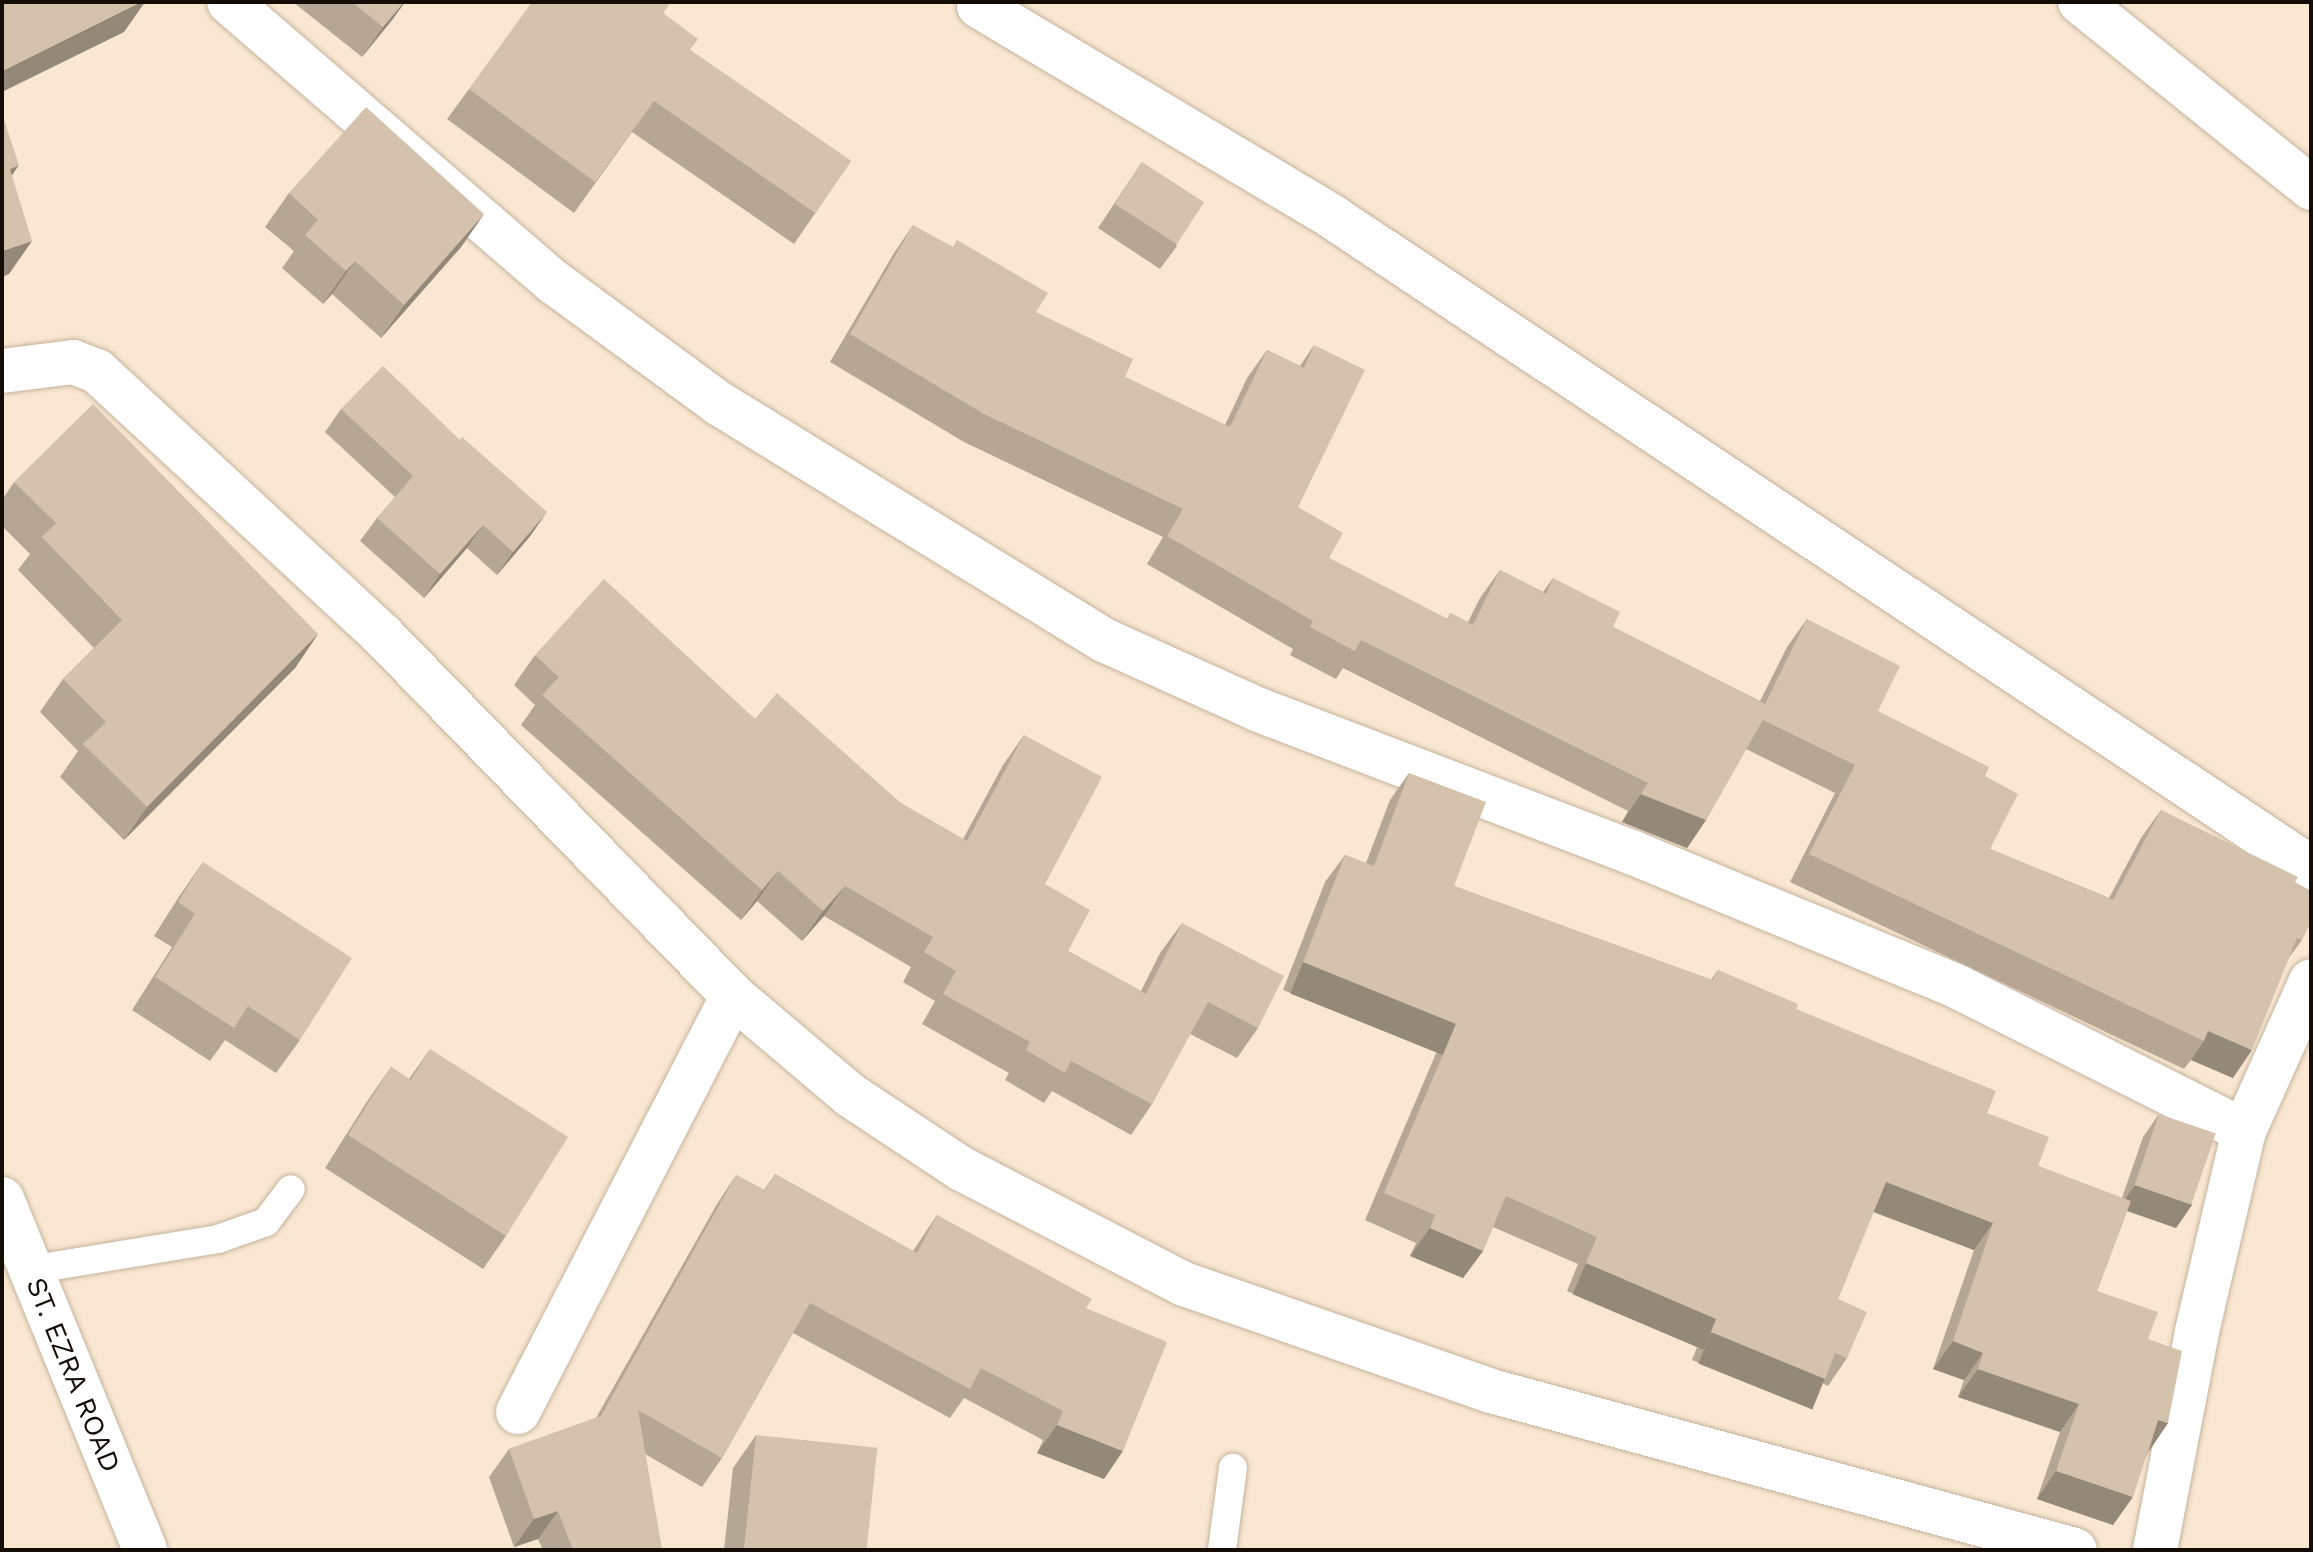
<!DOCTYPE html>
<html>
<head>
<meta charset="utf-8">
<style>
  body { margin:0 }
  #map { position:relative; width:2313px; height:1552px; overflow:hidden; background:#f9e7d1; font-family:"Work Sans",sans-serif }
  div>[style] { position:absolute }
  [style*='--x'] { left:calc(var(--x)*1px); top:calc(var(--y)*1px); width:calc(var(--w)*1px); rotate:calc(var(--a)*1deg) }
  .roads { filter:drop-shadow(0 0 2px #c5b39e) drop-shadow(0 0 2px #c5b39e) }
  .service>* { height:28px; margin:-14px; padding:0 14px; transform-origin:14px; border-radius:14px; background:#fff }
  .minor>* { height:44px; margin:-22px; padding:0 22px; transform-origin:22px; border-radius:22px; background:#fff }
  .wall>* { inset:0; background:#b6a795 }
  .shaded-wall>* { inset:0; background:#948879; transform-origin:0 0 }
  .building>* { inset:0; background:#d4c2ad; transform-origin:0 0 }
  span { translate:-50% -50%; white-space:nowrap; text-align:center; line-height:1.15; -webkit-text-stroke:6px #fff; paint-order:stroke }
  .street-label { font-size:28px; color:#130d06 }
  .frame { position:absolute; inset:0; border:4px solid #130d06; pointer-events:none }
</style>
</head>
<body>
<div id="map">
  <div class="roads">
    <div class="service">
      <i style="--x:29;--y:1270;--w:192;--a:-9.3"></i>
      <i style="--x:218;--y:1239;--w:51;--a:-19.5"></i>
      <i style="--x:266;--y:1222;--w:41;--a:-52.9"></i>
      <i style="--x:1222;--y:1550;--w:83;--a:-82.4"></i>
    </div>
    <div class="minor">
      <i style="--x:229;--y:2;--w:430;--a:40.8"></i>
      <i style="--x:555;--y:283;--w:205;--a:36.3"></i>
      <i style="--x:720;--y:404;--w:451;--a:31.6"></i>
      <i style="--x:1104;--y:640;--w:170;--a:24.3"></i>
      <i style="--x:1259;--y:710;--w:398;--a:20.9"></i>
      <i style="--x:1631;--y:852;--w:354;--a:22.4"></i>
      <i style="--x:1958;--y:987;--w:320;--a:26.7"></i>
      <i style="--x:981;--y:2;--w:4;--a:117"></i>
      <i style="--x:979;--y:6;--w:413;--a:30.8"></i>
      <i style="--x:1334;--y:218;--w:1173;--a:33.64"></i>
      <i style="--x:2080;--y:2;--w:297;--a:38.8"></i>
      <i style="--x:2;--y:371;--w:72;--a:-7.2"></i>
      <i style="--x:73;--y:362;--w:26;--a:21"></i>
      <i style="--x:97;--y:371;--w:388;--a:42.8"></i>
      <i style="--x:382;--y:635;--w:504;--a:45.8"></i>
      <i style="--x:733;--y:996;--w:153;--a:40.2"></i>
      <i style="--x:850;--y:1095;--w:134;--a:33.5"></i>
      <i style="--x:962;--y:1169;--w:250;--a:27.4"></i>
      <i style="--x:1184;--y:1284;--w:325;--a:19.2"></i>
      <i style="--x:1491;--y:1391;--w:605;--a:15.23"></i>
      <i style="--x:2;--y:1199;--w:379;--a:67.8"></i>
      <i style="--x:518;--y:1412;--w:468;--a:-62.7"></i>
      <i style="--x:2155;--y:1550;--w:223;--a:-79.1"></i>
      <i style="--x:2197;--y:1331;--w:205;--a:-76.8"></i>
      <i style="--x:2244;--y:1131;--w:164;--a:-65.9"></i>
    </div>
  </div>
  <div class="wall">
    <i style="clip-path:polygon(293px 2px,405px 2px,392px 20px,362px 57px)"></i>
    <i style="clip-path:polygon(663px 13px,690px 50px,851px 161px,794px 244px,632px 132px,574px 213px,447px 119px,469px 89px)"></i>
    <i style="clip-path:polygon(1142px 162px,1177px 246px,1160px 269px,1098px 228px)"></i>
    <i style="clip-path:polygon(289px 193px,484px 214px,461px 247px,381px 338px,332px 294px,323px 304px,282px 268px,294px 251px,265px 227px)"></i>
    <i style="clip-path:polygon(913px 225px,1125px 377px,1225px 425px,1247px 378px,1267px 350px,1300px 366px,1314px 345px,1298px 507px,1329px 558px,1447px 619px,1450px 613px,1468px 622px,1480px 598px,1500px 570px,1543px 592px,1553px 578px,1613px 627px,1760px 701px,1787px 647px,1807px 619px,1878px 711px,1985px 776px,1990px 849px,2109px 898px,2141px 838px,2161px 810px,2295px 882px,2302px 940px,2288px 959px,2233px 1078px,2191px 1060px,2184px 1069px,1790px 882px,1835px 793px,1746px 749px,1706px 820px,1687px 848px,1622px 822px,1628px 811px,1343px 668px,1336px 679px,1290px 655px,1293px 649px,1147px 564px,1163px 537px,964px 442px,830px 362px,894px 253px)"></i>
    <i style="clip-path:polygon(341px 409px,531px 535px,497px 575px,467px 548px,424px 598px,360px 541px,377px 518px,395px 497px,325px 432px)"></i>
    <i style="clip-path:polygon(14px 482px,318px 634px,295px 668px,124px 840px,60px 777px,78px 751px,40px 712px,63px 679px,94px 648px,18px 570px,30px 554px,2px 526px,2px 500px)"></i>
    <i style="clip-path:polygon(535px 655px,755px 719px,963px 839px,1003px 765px,1024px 735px,1045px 884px,1068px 951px,1141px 991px,1160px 953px,1182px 923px,1258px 1028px,1237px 1058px,1190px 1034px,1152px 1104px,1131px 1135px,1052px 1091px,1044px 1103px,1005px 1080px,1009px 1073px,922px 1024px,935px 1001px,903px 982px,911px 967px,824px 916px,802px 941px,757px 901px,741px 920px,521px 725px,535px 705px,514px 685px)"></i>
    <i style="clip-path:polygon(1409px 773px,1454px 886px,1711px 980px,1718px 970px,1796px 1009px,1987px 1113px,2038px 1166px,2122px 1198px,2143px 1137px,2159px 1114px,2192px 1205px,2176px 1228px,2127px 1211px,2097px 1291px,2148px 1339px,2168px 1423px,2149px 1451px,2113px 1525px,2037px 1499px,2060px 1432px,1958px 1397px,1964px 1380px,1933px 1369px,1974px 1250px,1873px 1212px,1838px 1299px,1847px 1358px,1828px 1386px,1822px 1383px,1806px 1406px,1692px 1360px,1697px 1347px,1567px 1291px,1578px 1264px,1493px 1227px,1483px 1251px,1463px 1278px,1410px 1256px,1416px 1243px,1365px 1220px,1437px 1051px,1283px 990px,1325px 882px,1345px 855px,1366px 863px,1390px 800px)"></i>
    <i style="clip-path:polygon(203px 862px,300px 1040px,276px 1073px,225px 1040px,210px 1061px,132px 1010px,172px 947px,154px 936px,180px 895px)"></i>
    <i style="clip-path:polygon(430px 1049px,506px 1236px,483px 1269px,325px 1168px,368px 1100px,391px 1067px,409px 1079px)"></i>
    <i style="clip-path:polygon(775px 1174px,913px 1251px,937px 1215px,1086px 1308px,1104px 1479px,1037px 1453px,1043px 1440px,964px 1398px,950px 1418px,793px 1333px,722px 1458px,702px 1487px,645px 1454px,662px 1550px,543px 1550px,538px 1539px,514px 1547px,489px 1477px,509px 1449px,596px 1418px,717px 1204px,736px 1175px,764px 1190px)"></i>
    <i style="clip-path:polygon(756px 1435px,866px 1550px,724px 1550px,733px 1468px)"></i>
  </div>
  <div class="shaded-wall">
    <i style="clip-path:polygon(141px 2px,145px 2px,124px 32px,2px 92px,2px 71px)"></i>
    <i style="clip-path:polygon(404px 2px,405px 2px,392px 20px,362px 57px,383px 27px)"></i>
    <i style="clip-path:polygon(19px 165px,2px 190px,10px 169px)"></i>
    <i style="clip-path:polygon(484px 214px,461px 247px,381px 338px,404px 305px)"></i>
    <i style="clip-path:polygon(32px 241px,9px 274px,2px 277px,2px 251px)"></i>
    <i style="clip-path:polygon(355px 261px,332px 294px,323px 304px,346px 271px)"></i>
    <i style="clip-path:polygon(547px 512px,531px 535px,497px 575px,513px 552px)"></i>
    <i style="clip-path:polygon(483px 525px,467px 548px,424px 598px,440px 574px)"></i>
    <i style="clip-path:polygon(318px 634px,295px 668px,124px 840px,147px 807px)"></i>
    <i style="clip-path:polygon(1641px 794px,1706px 820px,1687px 848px,1622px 822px)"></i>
    <i style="clip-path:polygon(778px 871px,757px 901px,741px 920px,762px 890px)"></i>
    <i style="clip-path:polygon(845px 886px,824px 916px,802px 941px,823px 911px)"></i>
    <i style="left:1303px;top:962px;width:165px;height:34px;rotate:22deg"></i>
    <i style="clip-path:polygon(2208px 1031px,2252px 1050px,2233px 1078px,2191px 1060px,2204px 1041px)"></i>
    <i style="clip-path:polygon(1886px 1182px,1993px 1223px,1974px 1250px,1866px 1209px)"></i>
    <i style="clip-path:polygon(2135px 1185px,2192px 1205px,2176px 1228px,2119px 1208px)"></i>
    <i style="clip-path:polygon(1430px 1228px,1483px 1251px,1463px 1278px,1410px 1256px)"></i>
    <i style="left:1586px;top:1263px;width:142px;height:34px;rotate:23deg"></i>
    <i style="left:1711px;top:1332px;width:123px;height:34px;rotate:22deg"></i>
    <i style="clip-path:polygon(1953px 1341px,1983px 1353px,1964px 1380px,1933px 1369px)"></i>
    <i style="clip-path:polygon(1978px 1369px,2079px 1404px,2060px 1432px,1958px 1397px)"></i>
    <i style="clip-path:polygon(2158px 1420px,2168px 1423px,2149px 1451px)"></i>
    <i style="clip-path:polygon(1057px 1425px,1123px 1451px,1104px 1479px,1037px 1453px)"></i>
    <i style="clip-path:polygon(2056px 1471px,2133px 1497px,2113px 1525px,2037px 1499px)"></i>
    <i style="clip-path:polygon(558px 1511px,538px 1539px,514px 1547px,534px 1519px)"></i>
  </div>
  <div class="building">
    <i style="clip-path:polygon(2px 2px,141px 2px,2px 71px)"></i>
    <i style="clip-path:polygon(352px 2px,404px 2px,383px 27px)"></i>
    <i style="clip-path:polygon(532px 2px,666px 2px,669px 5px,663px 13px,698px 39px,690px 50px,851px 161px,815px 213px,654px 101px,595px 182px,469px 89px)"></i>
    <i style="clip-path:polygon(366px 107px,484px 214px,404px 305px,355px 261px,346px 271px,305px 235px,318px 220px,289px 193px)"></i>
    <i style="clip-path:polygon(2px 114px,19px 165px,10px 169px,32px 241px,2px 251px)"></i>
    <i style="left:1142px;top:162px;width:74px;height:50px;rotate:33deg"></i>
    <i style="clip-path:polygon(913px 225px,953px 247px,957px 240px,1048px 293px,1036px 312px,1133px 359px,1125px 377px,1230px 427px,1267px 350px,1304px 368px,1314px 345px,1365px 370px,1298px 507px,1343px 533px,1329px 558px,1448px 619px,1450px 613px,1473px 625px,1500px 570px,1546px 594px,1553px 578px,1620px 612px,1613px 627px,1765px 704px,1807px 619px,1900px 666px,1878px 711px,1989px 767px,1985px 776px,2018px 794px,1990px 849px,2113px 900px,2161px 810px,2298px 877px,2295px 882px,2311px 891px,2311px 922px,2302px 940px,2297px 938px,2252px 1050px,2208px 1031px,2204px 1041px,1809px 854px,1855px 765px,1763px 720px,1706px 820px,1641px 794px,1648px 783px,1361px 640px,1355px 651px,1310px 627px,1313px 621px,1167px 536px,1183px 509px,984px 414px,850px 334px)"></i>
    <i style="clip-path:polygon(383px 366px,460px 440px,462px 437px,547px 512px,513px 552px,483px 525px,440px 574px,377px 518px,413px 476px,341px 409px)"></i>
    <i style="clip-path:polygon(93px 404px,318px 634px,147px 807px,83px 744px,106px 722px,63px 679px,122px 620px,42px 537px,56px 523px,14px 482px)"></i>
    <i style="clip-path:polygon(604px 579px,755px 719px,777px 693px,902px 804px,967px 841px,1024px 735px,1102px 777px,1045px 884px,1090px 910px,1068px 951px,1146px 994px,1182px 923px,1284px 976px,1258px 1028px,1208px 1002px,1152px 1104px,1071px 1061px,1065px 1073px,1026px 1050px,1030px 1042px,943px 994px,956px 971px,924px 952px,933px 937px,845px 886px,823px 911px,778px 871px,762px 890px,542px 695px,559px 677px,535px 655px)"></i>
    <i style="clip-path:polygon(1409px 773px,1486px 802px,1454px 886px,1713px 980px,1718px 970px,1798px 1004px,1796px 1009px,1996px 1091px,1987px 1113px,2049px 1137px,2038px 1166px,2131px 1201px,2097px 1291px,2158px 1312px,2148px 1339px,2182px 1351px,2168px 1423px,2158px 1420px,2133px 1497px,2056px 1471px,2079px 1404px,1978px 1369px,1983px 1353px,1953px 1341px,1993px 1223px,1886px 1182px,1838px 1299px,1867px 1312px,1847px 1358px,1835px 1353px,1825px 1379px,1711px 1332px,1716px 1319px,1586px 1263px,1597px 1237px,1506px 1196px,1483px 1251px,1430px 1228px,1435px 1215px,1384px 1193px,1456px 1024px,1303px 962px,1345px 855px,1374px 866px)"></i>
    <i style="clip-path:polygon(203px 862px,352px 958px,300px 1040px,248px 1006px,234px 1028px,155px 977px,195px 914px,178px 902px)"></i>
    <i style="clip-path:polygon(430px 1049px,568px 1137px,506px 1236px,348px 1135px,391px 1067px,411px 1080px)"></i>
    <i style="left:2159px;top:1114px;width:60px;height:75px;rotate:19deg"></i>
    <i style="clip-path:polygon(775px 1174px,917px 1253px,937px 1215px,1092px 1299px,1086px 1308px,1167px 1342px,1123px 1451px,1057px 1425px,1063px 1411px,981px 1368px,970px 1389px,810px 1303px,722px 1458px,638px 1410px,662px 1550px,573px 1550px,558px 1511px,534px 1519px,509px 1449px,601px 1416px,736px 1175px,765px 1190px)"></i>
    <i style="left:756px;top:1435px;width:122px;height:116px;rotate:6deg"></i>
  </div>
  <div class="street-label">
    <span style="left:73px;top:1375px;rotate:68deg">ST. EZRA ROAD</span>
  </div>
  <div class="frame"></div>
</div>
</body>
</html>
